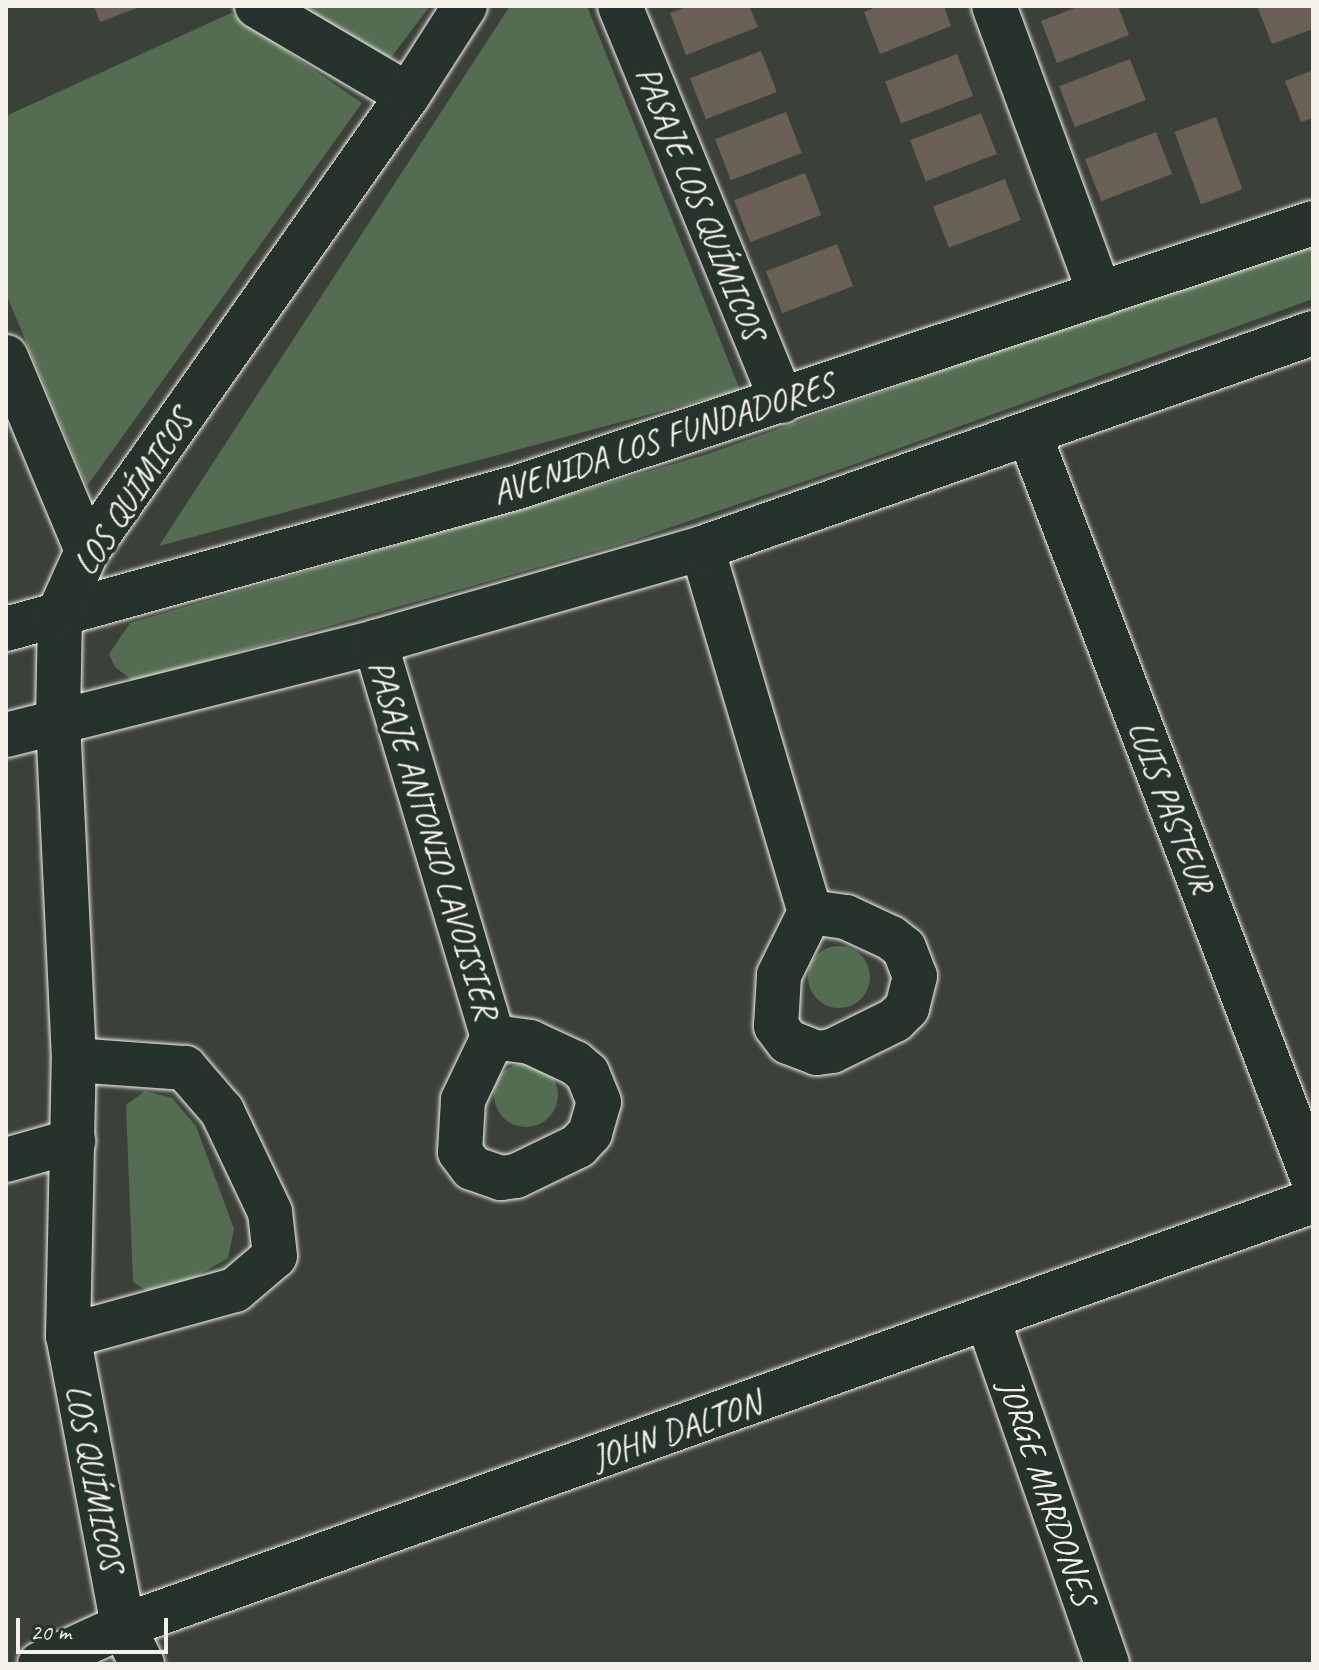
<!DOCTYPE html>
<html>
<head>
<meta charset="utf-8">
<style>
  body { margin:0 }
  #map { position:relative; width:1319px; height:1670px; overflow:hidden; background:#3b4039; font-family:Caveat,sans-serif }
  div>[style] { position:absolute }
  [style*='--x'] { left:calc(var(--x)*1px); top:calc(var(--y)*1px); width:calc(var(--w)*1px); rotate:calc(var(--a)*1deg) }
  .green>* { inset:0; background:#546d52 }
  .round { border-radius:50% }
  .building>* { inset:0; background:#6b6056; transform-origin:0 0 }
  .roads { filter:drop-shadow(0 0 2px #f4f1e8) drop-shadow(0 0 2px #f4f1e8) }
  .minor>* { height:44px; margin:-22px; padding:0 22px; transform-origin:22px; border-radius:22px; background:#26332d }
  span { translate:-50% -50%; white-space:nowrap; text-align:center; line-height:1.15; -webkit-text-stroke:8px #26332d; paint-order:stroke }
  .street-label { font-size:34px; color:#f4f1e8 }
  .frame { position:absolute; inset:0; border:8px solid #f4f1e8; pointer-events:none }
  .scale { position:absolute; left:16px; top:1618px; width:152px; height:36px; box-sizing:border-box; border:4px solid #f4f1e8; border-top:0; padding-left:10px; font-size:24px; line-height:28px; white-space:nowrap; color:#f4f1e8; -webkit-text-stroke:6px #26332d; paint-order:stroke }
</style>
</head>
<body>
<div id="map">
  <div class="green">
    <i style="clip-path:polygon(292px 6px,430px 6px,389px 60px)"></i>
    <i style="clip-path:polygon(510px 6px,587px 6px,740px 390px,159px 546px)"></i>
    <i style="clip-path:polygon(231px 13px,362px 103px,87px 486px,6px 294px,6px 116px)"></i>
    <i style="clip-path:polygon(1313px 238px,1313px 299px,858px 463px,628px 542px,133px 681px,115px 667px,109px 654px,130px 623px,708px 454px)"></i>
    <i class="round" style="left:808px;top:946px;width:62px;height:62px"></i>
    <i class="round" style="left:494px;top:1063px;width:64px;height:64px"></i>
    <i style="clip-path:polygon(145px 1091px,172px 1098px,196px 1126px,234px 1229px,228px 1258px,158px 1298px,133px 1282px,126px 1105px)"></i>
  </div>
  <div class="building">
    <i style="clip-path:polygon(94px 6px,142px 6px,100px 22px)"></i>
    <i style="clip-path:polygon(689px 6px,749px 6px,758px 27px,686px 55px,670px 13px)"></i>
    <i style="clip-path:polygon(879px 6px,944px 6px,951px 26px,880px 54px,864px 12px)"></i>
    <i style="clip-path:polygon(1080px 6px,1118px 6px,1129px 35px,1057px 63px,1041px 21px)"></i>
    <i style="clip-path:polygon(1257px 6px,1313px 6px,1313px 29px,1272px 44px)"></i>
    <i style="left:761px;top:51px;width:44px;height:76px;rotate:69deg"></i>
    <i style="left:957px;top:54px;width:45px;height:77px;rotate:69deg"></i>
    <i style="left:1130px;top:59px;width:44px;height:76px;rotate:69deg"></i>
    <i style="clip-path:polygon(1313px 70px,1313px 118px,1301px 122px,1285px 81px)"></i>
    <i style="left:786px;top:112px;width:44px;height:76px;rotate:69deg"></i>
    <i style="left:981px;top:113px;width:44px;height:76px;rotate:69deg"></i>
    <i style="left:1216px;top:117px;width:77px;height:44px;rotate:70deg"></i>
    <i style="left:1156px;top:132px;width:45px;height:76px;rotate:69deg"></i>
    <i style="left:805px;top:173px;width:45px;height:76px;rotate:69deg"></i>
    <i style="left:1005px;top:179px;width:44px;height:77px;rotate:69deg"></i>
    <i style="left:837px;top:244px;width:45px;height:76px;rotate:69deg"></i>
  </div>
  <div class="roads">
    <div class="minor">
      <i style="--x:257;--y:6;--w:175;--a:30.5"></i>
      <i style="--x:620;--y:6;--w:427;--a:67.7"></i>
      <i style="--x:994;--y:6;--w:307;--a:69.8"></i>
      <i style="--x:6;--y:357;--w:210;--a:67.3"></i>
      <i style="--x:1030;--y:436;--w:795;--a:69.15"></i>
      <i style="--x:702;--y:548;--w:380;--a:73.5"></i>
      <i style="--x:6;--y:629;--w:531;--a:-15.5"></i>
      <i style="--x:518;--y:487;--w:838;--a:-18.37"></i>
      <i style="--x:375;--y:642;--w:412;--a:73.4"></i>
      <i style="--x:493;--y:1037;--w:70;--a:115.5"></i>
      <i style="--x:463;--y:1100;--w:52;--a:93.3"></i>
      <i style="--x:460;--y:1152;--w:20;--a:53"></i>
      <i style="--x:472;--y:1168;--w:31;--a:19"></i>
      <i style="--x:501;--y:1178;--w:15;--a:-8"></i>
      <i style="--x:516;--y:1176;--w:69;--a:-25.8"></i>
      <i style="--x:578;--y:1146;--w:18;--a:-47"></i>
      <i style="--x:590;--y:1133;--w:32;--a:-74"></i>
      <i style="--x:599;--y:1102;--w:31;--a:-112"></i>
      <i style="--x:587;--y:1073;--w:16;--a:-140"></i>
      <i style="--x:575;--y:1063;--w:50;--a:-155"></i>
      <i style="--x:530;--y:1042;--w:37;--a:-172"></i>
      <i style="--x:6;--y:735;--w:381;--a:-14.1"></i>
      <i style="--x:375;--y:642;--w:340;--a:-16"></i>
      <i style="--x:702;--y:548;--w:648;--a:-19.39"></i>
      <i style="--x:810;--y:912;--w:36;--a:8"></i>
      <i style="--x:846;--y:917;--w:50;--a:25"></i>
      <i style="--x:891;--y:938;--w:16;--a:38"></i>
      <i style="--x:904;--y:948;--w:30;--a:69"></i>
      <i style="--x:915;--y:976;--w:33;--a:104"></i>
      <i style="--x:907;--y:1008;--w:17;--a:135"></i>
      <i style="--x:895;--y:1020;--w:70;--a:153.8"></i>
      <i style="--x:832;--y:1051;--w:15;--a:172"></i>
      <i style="--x:817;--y:1053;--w:31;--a:-159"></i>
      <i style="--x:788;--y:1042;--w:20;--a:-127"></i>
      <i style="--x:776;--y:1026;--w:51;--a:-86.6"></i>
      <i style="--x:779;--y:975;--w:70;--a:-63.8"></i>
      <i style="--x:6;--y:1160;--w:70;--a:-15.8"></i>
      <i style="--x:988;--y:1320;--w:364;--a:70.9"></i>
      <i style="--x:68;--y:1336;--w:173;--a:-15.4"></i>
      <i style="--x:235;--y:1290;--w:52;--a:-40.4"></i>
      <i style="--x:275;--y:1256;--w:44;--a:-96.5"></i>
      <i style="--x:270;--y:1212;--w:112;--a:-115.4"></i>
      <i style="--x:222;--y:1111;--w:57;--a:-130.7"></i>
      <i style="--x:185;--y:1068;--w:111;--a:-175.9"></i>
      <i style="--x:40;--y:1664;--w:91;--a:-24.6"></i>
      <i style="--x:123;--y:1626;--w:1264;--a:-19.65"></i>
      <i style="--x:142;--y:1664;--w:42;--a:-116.6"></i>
      <i style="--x:123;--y:1626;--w:295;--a:-100.7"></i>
      <i style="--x:68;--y:1336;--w:276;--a:-88.8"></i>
      <i style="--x:74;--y:1060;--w:340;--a:-92.7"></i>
      <i style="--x:58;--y:720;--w:109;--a:-88.9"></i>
      <i style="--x:60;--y:611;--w:66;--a:-65.8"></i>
      <i style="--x:87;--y:551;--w:558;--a:-54.86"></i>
      <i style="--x:408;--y:95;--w:106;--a:-57.4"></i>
    </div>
  </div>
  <div class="street-label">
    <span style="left:701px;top:203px;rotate:68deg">PASAJE LOS QUÍMICOS</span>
    <span style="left:663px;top:438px;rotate:-18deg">AVENIDA LOS FUNDADORES</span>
    <span style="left:133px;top:492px;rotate:-57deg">LOS QUÍMICOS</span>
    <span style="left:1171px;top:807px;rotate:69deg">LUIS PASTEUR</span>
    <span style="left:434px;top:839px;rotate:73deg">PASAJE ANTONIO LAVOISIER</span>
    <span style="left:676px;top:1430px;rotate:-19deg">JOHN DALTON</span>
    <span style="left:95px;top:1478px;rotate:79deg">LOS QUÍMICOS</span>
    <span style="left:1048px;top:1492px;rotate:71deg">JORGE MARDONES</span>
  </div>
  <div class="frame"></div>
  <div class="scale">20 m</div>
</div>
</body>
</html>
